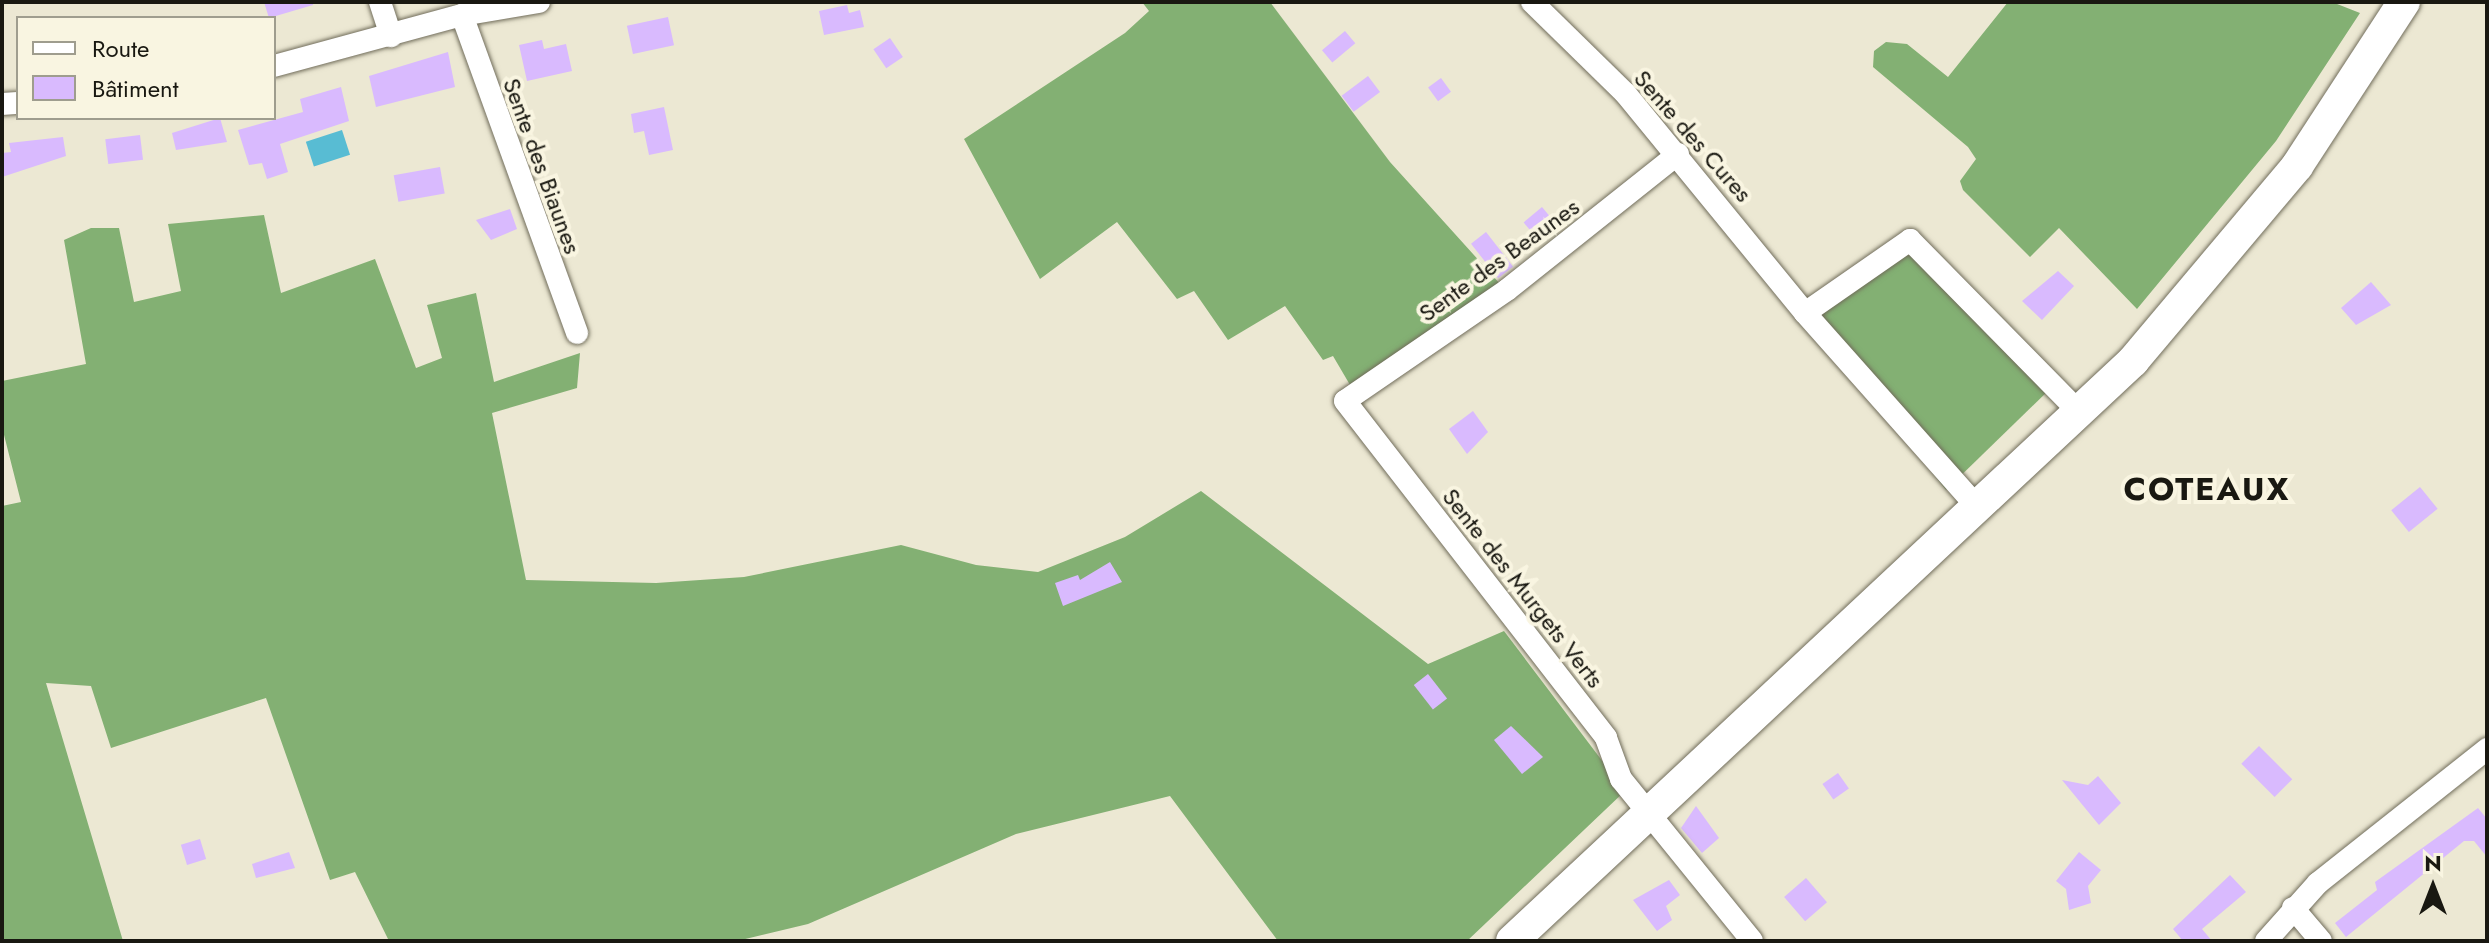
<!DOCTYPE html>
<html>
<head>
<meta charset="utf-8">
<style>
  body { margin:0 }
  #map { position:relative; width:2489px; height:943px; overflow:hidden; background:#ece8d3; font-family:Jost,sans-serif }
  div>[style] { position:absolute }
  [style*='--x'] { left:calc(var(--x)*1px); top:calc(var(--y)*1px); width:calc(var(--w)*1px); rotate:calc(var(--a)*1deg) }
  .forest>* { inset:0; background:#83b073 }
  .water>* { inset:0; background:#58bcd3; transform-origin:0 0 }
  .building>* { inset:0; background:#d9bafe; transform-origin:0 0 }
  .roads { filter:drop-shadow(0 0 2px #716d5b) drop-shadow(0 0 2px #716d5b) }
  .minor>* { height:22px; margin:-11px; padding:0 11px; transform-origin:11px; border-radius:11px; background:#fff }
  .secondary>* { height:32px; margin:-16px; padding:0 16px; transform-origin:16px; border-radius:16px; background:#fff }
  span { translate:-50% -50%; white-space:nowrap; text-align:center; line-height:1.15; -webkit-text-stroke:8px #f9f5e1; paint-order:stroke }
  .street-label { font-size:24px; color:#191811 }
  .district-label { font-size:32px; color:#191811; font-weight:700; letter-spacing:2px }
  .frame { position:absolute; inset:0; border:4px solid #191811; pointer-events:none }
  .legend { position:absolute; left:16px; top:16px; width:260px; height:104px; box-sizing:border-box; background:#f9f5e1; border:2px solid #9f9d8e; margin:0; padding:10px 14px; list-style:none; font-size:24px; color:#191811 }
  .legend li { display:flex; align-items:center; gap:16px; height:40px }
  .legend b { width:40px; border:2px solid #9f9d8e }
  .north { position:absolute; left:2393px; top:847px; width:80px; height:80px; -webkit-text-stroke:6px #f9f5e1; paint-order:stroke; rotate:0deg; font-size:22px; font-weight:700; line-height:32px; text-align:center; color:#191811 }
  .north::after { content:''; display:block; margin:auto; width:28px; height:36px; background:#191811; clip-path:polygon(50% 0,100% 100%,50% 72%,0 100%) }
</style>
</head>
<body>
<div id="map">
  <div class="forest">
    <i style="clip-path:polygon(1142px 2px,1270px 2px,1390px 162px,1501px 285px,1353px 390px,1333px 356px,1323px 360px,1285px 306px,1228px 340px,1194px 291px,1177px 299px,1117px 222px,1040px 279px,964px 139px,1125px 33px,1149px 11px)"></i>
    <i style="clip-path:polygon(2008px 2px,2332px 2px,2360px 13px,2276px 141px,2137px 309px,2059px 228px,2030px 257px,1963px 190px,1960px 181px,1976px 159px,1968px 147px,1873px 67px,1874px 51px,1886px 42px,1907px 44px,1948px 77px)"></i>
    <i style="clip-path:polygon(264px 215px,281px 293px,375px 259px,416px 368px,442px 358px,427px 305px,476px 293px,494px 382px,580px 353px,577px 388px,492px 413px,526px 580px,656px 583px,744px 577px,901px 545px,976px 565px,1038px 572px,1125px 537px,1201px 491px,1428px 664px,1504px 631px,1625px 791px,1467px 941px,1278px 941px,1170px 796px,1016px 834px,808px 924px,737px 941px,389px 941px,355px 872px,330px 880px,266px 698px,111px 748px,91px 686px,46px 683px,123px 941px,2px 941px,2px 506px,21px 502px,2px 427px,2px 381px,86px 364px,64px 240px,91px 228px,119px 228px,134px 302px,181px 291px,168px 224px)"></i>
    <i style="clip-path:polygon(1912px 233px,2050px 389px,1946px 490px,1805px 313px)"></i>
  </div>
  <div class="water">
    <i style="left:342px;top:130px;width:26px;height:38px;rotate:72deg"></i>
  </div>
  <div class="building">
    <i style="clip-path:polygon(264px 2px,313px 2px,313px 5px,269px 18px)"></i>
    <i style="clip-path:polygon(847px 5px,849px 13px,860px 10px,864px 27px,824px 35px,819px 11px)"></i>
    <i style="left:668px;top:17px;width:29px;height:42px;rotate:78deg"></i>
    <i style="left:1345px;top:31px;width:16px;height:30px;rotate:50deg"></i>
    <i style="left:890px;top:38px;width:23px;height:20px;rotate:56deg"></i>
    <i style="clip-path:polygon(542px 40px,544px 49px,566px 44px,572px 71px,527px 81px,519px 45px)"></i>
    <i style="clip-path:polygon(448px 52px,455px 87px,376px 107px,369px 76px)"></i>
    <i style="left:1368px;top:76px;width:20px;height:33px;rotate:53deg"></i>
    <i style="left:1441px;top:78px;width:17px;height:16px;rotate:54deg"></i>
    <i style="clip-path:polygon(341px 87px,349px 121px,280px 144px,288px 172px,267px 179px,262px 163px,249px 165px,238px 130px,303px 112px,300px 99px)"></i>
    <i style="clip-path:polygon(664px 107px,673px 150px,649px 155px,644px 131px,634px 133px,631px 114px)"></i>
    <i style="clip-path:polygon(220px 118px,227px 142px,176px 150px,172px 133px)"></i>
    <i style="left:140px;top:135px;width:25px;height:35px;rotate:83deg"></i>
    <i style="clip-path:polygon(63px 137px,66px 156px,2px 177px,2px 153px,11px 152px,9px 143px)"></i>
    <i style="left:440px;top:167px;width:27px;height:47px;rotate:80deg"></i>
    <i style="left:1542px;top:207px;width:25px;height:24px;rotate:50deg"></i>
    <i style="clip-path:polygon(510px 209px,517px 229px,491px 240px,476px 220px)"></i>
    <i style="left:1486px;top:232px;width:44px;height:19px;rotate:52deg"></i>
    <i style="clip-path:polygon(2058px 271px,2074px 286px,2042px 320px,2022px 301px)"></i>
    <i style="clip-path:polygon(2371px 282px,2391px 305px,2356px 325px,2341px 308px)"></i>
    <i style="clip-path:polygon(1473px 411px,1488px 432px,1467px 454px,1449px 429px)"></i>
    <i style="left:2420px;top:487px;width:28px;height:37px;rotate:51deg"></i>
    <i style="clip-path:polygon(1110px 562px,1122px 582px,1063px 606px,1055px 583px,1078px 575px,1080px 580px)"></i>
    <i style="left:1428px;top:674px;width:31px;height:18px;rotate:52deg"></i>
    <i style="clip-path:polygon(1511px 726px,1543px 757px,1522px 774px,1494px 740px)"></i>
    <i style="left:2259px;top:746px;width:47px;height:25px;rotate:45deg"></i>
    <i style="left:1838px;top:773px;width:19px;height:19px;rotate:55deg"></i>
    <i style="clip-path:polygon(2098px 776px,2121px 803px,2099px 825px,2062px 780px,2088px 785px)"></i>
    <i style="clip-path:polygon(1696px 806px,1719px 838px,1702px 853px,1681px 828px)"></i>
    <i style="clip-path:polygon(2478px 808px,2487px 819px,2487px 857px,2474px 841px,2464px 841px,2346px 937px,2335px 923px,2377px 890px,2375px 882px)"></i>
    <i style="left:200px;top:839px;width:21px;height:20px;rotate:73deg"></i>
    <i style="clip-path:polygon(289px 852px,295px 868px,256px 878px,252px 864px)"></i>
    <i style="clip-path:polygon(2079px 852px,2101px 870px,2088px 886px,2091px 903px,2069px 910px,2066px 889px,2056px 881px)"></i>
    <i style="clip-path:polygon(2230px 875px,2246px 892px,2202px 929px,2212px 941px,2183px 941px,2173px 929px)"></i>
    <i style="left:1806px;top:878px;width:32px;height:29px;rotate:49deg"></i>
    <i style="clip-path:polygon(1669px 880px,1680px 895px,1666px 906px,1672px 920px,1657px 931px,1633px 900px)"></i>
  </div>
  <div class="roads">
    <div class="minor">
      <i style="--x:380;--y:2;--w:36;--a:72"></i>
      <i style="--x:1532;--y:2;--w:130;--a:44.4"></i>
      <i style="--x:1625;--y:93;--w:284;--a:50.7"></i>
      <i style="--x:1805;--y:313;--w:128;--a:-34.8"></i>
      <i style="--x:1910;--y:240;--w:244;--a:45.5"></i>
      <i style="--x:462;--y:15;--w:338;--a:70.1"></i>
      <i style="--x:274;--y:66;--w:195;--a:-15.2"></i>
      <i style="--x:462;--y:15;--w:78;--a:-9.6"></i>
      <i style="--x:2;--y:104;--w:16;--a:-4"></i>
      <i style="--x:1678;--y:154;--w:218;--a:141.5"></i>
      <i style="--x:1507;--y:290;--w:196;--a:145.6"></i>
      <i style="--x:1345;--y:401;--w:426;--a:52.2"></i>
      <i style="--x:1606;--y:738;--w:44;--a:69.9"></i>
      <i style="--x:1621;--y:779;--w:208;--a:51"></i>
      <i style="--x:1805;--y:313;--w:261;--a:48.4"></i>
      <i style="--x:2293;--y:908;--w:43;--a:49.7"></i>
      <i style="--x:2266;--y:941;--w:78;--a:-48.1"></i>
      <i style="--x:2318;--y:883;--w:216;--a:-38.4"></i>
    </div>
    <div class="secondary">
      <i style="--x:1512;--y:941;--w:850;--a:-43.04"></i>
      <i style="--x:2133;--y:361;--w:255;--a:-49.9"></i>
      <i style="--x:2297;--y:166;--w:196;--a:-56.9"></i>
    </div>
  </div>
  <div class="street-label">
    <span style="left:1693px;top:136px;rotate:49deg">Sente des Cures</span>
    <span style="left:542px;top:166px;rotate:70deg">Sente des Biaunes</span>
    <span style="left:1499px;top:260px;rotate:-36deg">Sente des Beaunes</span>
    <span style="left:1523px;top:588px;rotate:52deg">Sente des Murgets Verts</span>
  </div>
  <div class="district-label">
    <span style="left:2207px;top:489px">COTEAUX</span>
  </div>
  <div class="frame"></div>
  <ul class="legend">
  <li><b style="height:10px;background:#fff"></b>Route</li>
  <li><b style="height:22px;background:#d9bafe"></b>Bâtiment</li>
  </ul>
  <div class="north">N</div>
</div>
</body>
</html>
